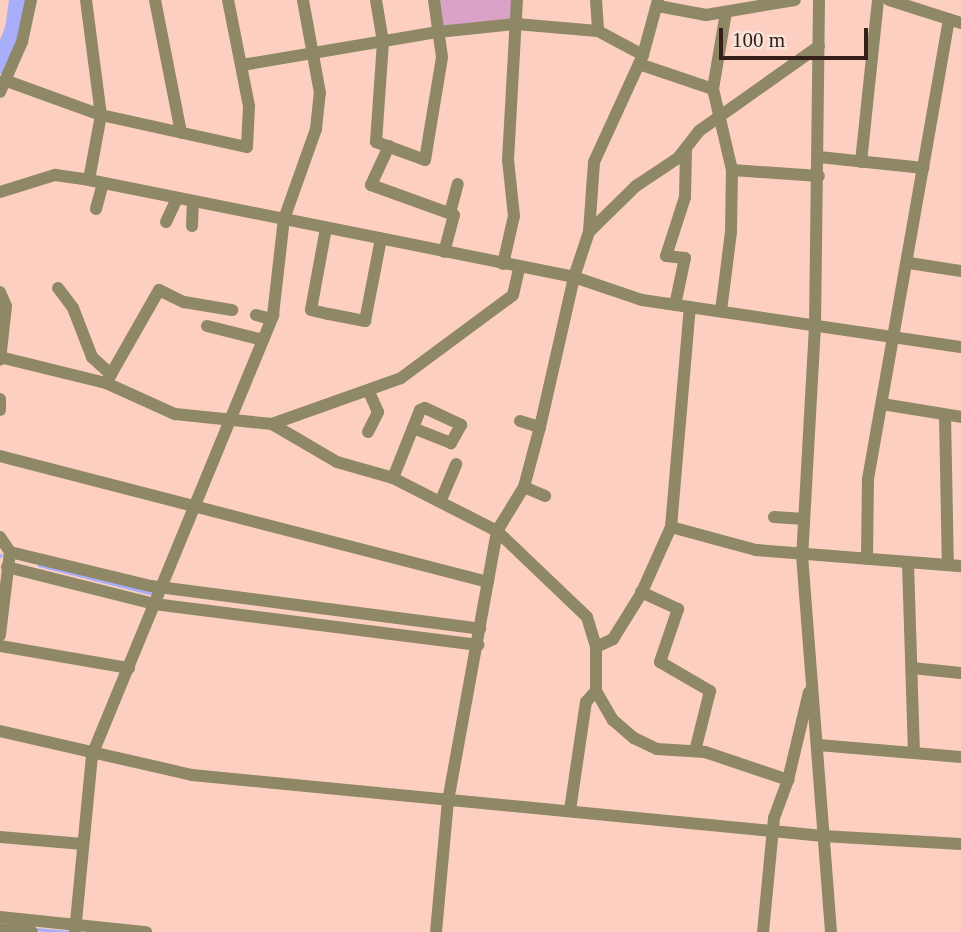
<!DOCTYPE html>
<html>
<head>
<meta charset="utf-8">
<style>
  body { margin:0 }
  #map { position:relative; width:961px; height:932px; overflow:hidden; background:#fdcfc0; font-family:Georgia,serif }
  div>[style] { position:absolute }
  [style*='--x'] { left:calc(var(--x)*1px); top:calc(var(--y)*1px); width:calc(var(--w)*1px); rotate:calc(var(--a)*1deg) }
  .green>* { inset:0; background:#dba2c7 }
  .stream>* { height:2.5px; margin:-1.25px; padding:0 1.25px; transform-origin:1.25px; border-radius:1.25px; background:#a8aefa }
  .river>* { height:18px; margin:-9px; padding:0 9px; transform-origin:9px; border-radius:9px; background:#a8aefa }
  .minor>* { height:12px; margin:-6px; padding:0 6px; transform-origin:6px; border-radius:6px; background:#8e8866 }
  span { translate:-50% -50%; white-space:nowrap; text-align:center; line-height:1.15; -webkit-text-stroke:5px #fae3da; paint-order:stroke }
  .scale { position:absolute; left:719px; top:28px; width:149px; height:32px; box-sizing:border-box; border:4px solid #352019; border-top:0; padding-left:9px; font-size:21px; line-height:24px; white-space:nowrap; color:#352019; -webkit-text-stroke:5px #fae3da; paint-order:stroke }
</style>
</head>
<body>
<div id="map">
  <div class="green">
    <i style="clip-path:polygon(439px 0,511px 0,511px 19px,442px 26px)"></i>
  </div>
  <div class="stream">
    <i style="--x:0;--y:556;--w:1;--a:-45"></i>
    <i style="--x:39;--y:565;--w:119;--a:14.2"></i>
    <i style="--x:35;--y:929;--w:35;--a:5"></i>
  </div>
  <div class="river">
    <i style="--x:0;--y:65;--w:39;--a:-69"></i>
    <i style="--x:14;--y:29;--w:29;--a:-82"></i>
  </div>
  <div class="minor">
    <i style="--x:86;--y:0;--w:116;--a:82.6"></i>
    <i style="--x:101;--y:115;--w:66;--a:100.5"></i>
    <i style="--x:155;--y:0;--w:135;--a:78.9"></i>
    <i style="--x:376;--y:0;--w:43;--a:80.5"></i>
    <i style="--x:383;--y:42;--w:100;--a:94"></i>
    <i style="--x:376;--y:142;--w:52;--a:20.2"></i>
    <i style="--x:425;--y:160;--w:104;--a:-80.6"></i>
    <i style="--x:442;--y:57;--w:58;--a:-98"></i>
    <i style="--x:596;--y:0;--w:31;--a:86"></i>
    <i style="--x:819;--y:0;--w:326;--a:90.7"></i>
    <i style="--x:815;--y:326;--w:229;--a:93.2"></i>
    <i style="--x:802;--y:555;--w:378;--a:85.6"></i>
    <i style="--x:889;--y:0;--w:76;--a:17.7"></i>
    <i style="--x:658;--y:6;--w:49;--a:10.6"></i>
    <i style="--x:706;--y:15;--w:90;--a:-9.6"></i>
    <i style="--x:639;--y:64;--w:78;--a:18.7"></i>
    <i style="--x:242;--y:65;--w:199;--a:-9.6"></i>
    <i style="--x:438;--y:32;--w:78;--a:-5.9"></i>
    <i style="--x:516;--y:24;--w:82;--a:4.9"></i>
    <i style="--x:598;--y:31;--w:51;--a:28.1"></i>
    <i style="--x:7;--y:81;--w:100;--a:19.9"></i>
    <i style="--x:101;--y:115;--w:149;--a:12.4"></i>
    <i style="--x:247;--y:147;--w:41;--a:-87.2"></i>
    <i style="--x:249;--y:106;--w:108;--a:-101.2"></i>
    <i style="--x:0;--y:92;--w:55;--a:-66.3"></i>
    <i style="--x:22;--y:42;--w:43;--a:-77.9"></i>
    <i style="--x:389;--y:146;--w:43;--a:114.8"></i>
    <i style="--x:371;--y:185;--w:88;--a:19.9"></i>
    <i style="--x:454;--y:215;--w:38;--a:105"></i>
    <i style="--x:819;--y:157;--w:105;--a:6"></i>
    <i style="--x:923;--y:168;--w:151;--a:-80.1"></i>
    <i style="--x:861;--y:162;--w:163;--a:-84"></i>
    <i style="--x:732;--y:170;--w:87;--a:3.9"></i>
    <i style="--x:0;--y:192;--w:58;--a:-17.2"></i>
    <i style="--x:55;--y:175;--w:34;--a:8"></i>
    <i style="--x:89;--y:180;--w:495;--a:11.3"></i>
    <i style="--x:574;--y:277;--w:72;--a:18.7"></i>
    <i style="--x:642;--y:300;--w:322;--a:8.4"></i>
    <i style="--x:96;--y:209;--w:27;--a:-75"></i>
    <i style="--x:450;--y:213;--w:30;--a:-75"></i>
    <i style="--x:166;--y:222;--w:26;--a:-65"></i>
    <i style="--x:192;--y:226;--w:24;--a:-88"></i>
    <i style="--x:326;--y:228;--w:83;--a:100.4"></i>
    <i style="--x:311;--y:310;--w:18;--a:13"></i>
    <i style="--x:329;--y:314;--w:37;--a:11"></i>
    <i style="--x:365;--y:321;--w:84;--a:-79"></i>
    <i style="--x:589;--y:232;--w:66;--a:-44.4"></i>
    <i style="--x:636;--y:186;--w:50;--a:-33.7"></i>
    <i style="--x:678;--y:158;--w:34;--a:-52"></i>
    <i style="--x:699;--y:131;--w:147;--a:-35.3"></i>
    <i style="--x:909;--y:263;--w:53;--a:8.7"></i>
    <i style="--x:503;--y:264;--w:49;--a:-77.1"></i>
    <i style="--x:514;--y:216;--w:56;--a:-96.1"></i>
    <i style="--x:508;--y:160;--w:160;--a:-86.8"></i>
    <i style="--x:58;--y:288;--w:25;--a:53"></i>
    <i style="--x:73;--y:308;--w:53;--a:68.8"></i>
    <i style="--x:92;--y:357;--w:26;--a:43"></i>
    <i style="--x:0;--y:292;--w:15;--a:67"></i>
    <i style="--x:6;--y:306;--w:54;--a:96.3"></i>
    <i style="--x:675;--y:305;--w:48;--a:-78"></i>
    <i style="--x:685;--y:258;--w:19;--a:-174"></i>
    <i style="--x:666;--y:256;--w:62;--a:-72.1"></i>
    <i style="--x:685;--y:197;--w:48;--a:-88.8"></i>
    <i style="--x:721;--y:311;--w:80;--a:-82.8"></i>
    <i style="--x:731;--y:232;--w:62;--a:-89.1"></i>
    <i style="--x:732;--y:170;--w:83;--a:-103.2"></i>
    <i style="--x:713;--y:89;--w:78;--a:-80.4"></i>
    <i style="--x:256;--y:315;--w:16;--a:15"></i>
    <i style="--x:207;--y:326;--w:58;--a:14"></i>
    <i style="--x:0;--y:357;--w:109;--a:13.8"></i>
    <i style="--x:106;--y:383;--w:107;--a:-60.3"></i>
    <i style="--x:159;--y:290;--w:28;--a:26"></i>
    <i style="--x:184;--y:302;--w:49;--a:9.5"></i>
    <i style="--x:106;--y:383;--w:76;--a:24.2"></i>
    <i style="--x:175;--y:414;--w:98;--a:5.9"></i>
    <i style="--x:272;--y:424;--w:75;--a:30.3"></i>
    <i style="--x:337;--y:462;--w:58;--a:15.9"></i>
    <i style="--x:393;--y:478;--w:117;--a:27"></i>
    <i style="--x:497;--y:531;--w:52;--a:-58.5"></i>
    <i style="--x:524;--y:487;--w:62;--a:-75.1"></i>
    <i style="--x:540;--y:427;--w:154;--a:-77.2"></i>
    <i style="--x:574;--y:277;--w:47;--a:-71.6"></i>
    <i style="--x:589;--y:232;--w:70;--a:-85.9"></i>
    <i style="--x:594;--y:162;--w:118;--a:-65.4"></i>
    <i style="--x:643;--y:55;--w:57;--a:-74.7"></i>
    <i style="--x:0;--y:399;--w:11;--a:90"></i>
    <i style="--x:882;--y:404;--w:80;--a:9.3"></i>
    <i style="--x:945;--y:415;--w:150;--a:88.9"></i>
    <i style="--x:520;--y:421;--w:21;--a:17"></i>
    <i style="--x:272;--y:424;--w:137;--a:-19.6"></i>
    <i style="--x:401;--y:378;--w:139;--a:-36.5"></i>
    <i style="--x:513;--y:295;--w:28;--a:-77"></i>
    <i style="--x:368;--y:432;--w:22;--a:-63"></i>
    <i style="--x:378;--y:412;--w:22;--a:-114"></i>
    <i style="--x:0;--y:456;--w:504;--a:14.48"></i>
    <i style="--x:393;--y:478;--w:73;--a:-68.3"></i>
    <i style="--x:420;--y:410;--w:5;--a:-22"></i>
    <i style="--x:425;--y:408;--w:40;--a:25"></i>
    <i style="--x:461;--y:425;--w:21;--a:119"></i>
    <i style="--x:451;--y:443;--w:41;--a:-158.5"></i>
    <i style="--x:524;--y:487;--w:23;--a:23"></i>
    <i style="--x:441;--y:500;--w:39;--a:-67"></i>
    <i style="--x:774;--y:517;--w:30;--a:4"></i>
    <i style="--x:671;--y:527;--w:88;--a:15.1"></i>
    <i style="--x:756;--y:550;--w:206;--a:4.5"></i>
    <i style="--x:0;--y:537;--w:18;--a:56"></i>
    <i style="--x:10;--y:552;--w:84;--a:96.9"></i>
    <i style="--x:10;--y:552;--w:145;--a:13.6"></i>
    <i style="--x:151;--y:586;--w:332;--a:7.4"></i>
    <i style="--x:867;--y:559;--w:80;--a:-89.3"></i>
    <i style="--x:868;--y:479;--w:316;--a:-80"></i>
    <i style="--x:908;--y:563;--w:189;--a:88.2"></i>
    <i style="--x:7;--y:567;--w:152;--a:14.1"></i>
    <i style="--x:154;--y:604;--w:327;--a:7.2"></i>
    <i style="--x:641;--y:592;--w:41;--a:24.7"></i>
    <i style="--x:678;--y:609;--w:56;--a:108.8"></i>
    <i style="--x:660;--y:662;--w:58;--a:30.1"></i>
    <i style="--x:710;--y:691;--w:62;--a:104"></i>
    <i style="--x:0;--y:646;--w:131;--a:9.7"></i>
    <i style="--x:596;--y:647;--w:19;--a:-25"></i>
    <i style="--x:613;--y:639;--w:53;--a:-58.1"></i>
    <i style="--x:641;--y:594;--w:73;--a:-65.9"></i>
    <i style="--x:671;--y:527;--w:221;--a:-85.1"></i>
    <i style="--x:912;--y:668;--w:49;--a:5.8"></i>
    <i style="--x:0;--y:731;--w:197;--a:12.9"></i>
    <i style="--x:192;--y:775;--w:634;--a:5.52"></i>
    <i style="--x:823;--y:836;--w:138;--a:3.3"></i>
    <i style="--x:818;--y:745;--w:144;--a:4.8"></i>
    <i style="--x:788;--y:780;--w:90;--a:-76.6"></i>
    <i style="--x:570;--y:810;--w:109;--a:-81.6"></i>
    <i style="--x:586;--y:702;--w:15;--a:-48"></i>
    <i style="--x:0;--y:837;--w:83;--a:4.8"></i>
    <i style="--x:0;--y:917;--w:147;--a:5.9"></i>
    <i style="--x:0;--y:929;--w:32;--a:5"></i>
    <i style="--x:75;--y:932;--w:178;--a:-84.5"></i>
    <i style="--x:92;--y:755;--w:476;--a:-67.6"></i>
    <i style="--x:273;--y:315;--w:97;--a:-83.5"></i>
    <i style="--x:284;--y:219;--w:96;--a:-70.4"></i>
    <i style="--x:316;--y:129;--w:36;--a:-84"></i>
    <i style="--x:320;--y:93;--w:95;--a:-100.4"></i>
    <i style="--x:436;--y:932;--w:132;--a:-84.8"></i>
    <i style="--x:448;--y:801;--w:274;--a:-79.7"></i>
    <i style="--x:497;--y:531;--w:124;--a:43.7"></i>
    <i style="--x:587;--y:617;--w:31;--a:73"></i>
    <i style="--x:596;--y:647;--w:44;--a:90"></i>
    <i style="--x:596;--y:691;--w:34;--a:60"></i>
    <i style="--x:613;--y:720;--w:28;--a:41"></i>
    <i style="--x:634;--y:738;--w:25;--a:26"></i>
    <i style="--x:657;--y:749;--w:48;--a:3.6"></i>
    <i style="--x:705;--y:752;--w:88;--a:18.6"></i>
    <i style="--x:788;--y:780;--w:40;--a:110.2"></i>
    <i style="--x:774;--y:818;--w:115;--a:95.5"></i>
  </div>
  <div class="scale">100 m</div>
</div>
</body>
</html>
